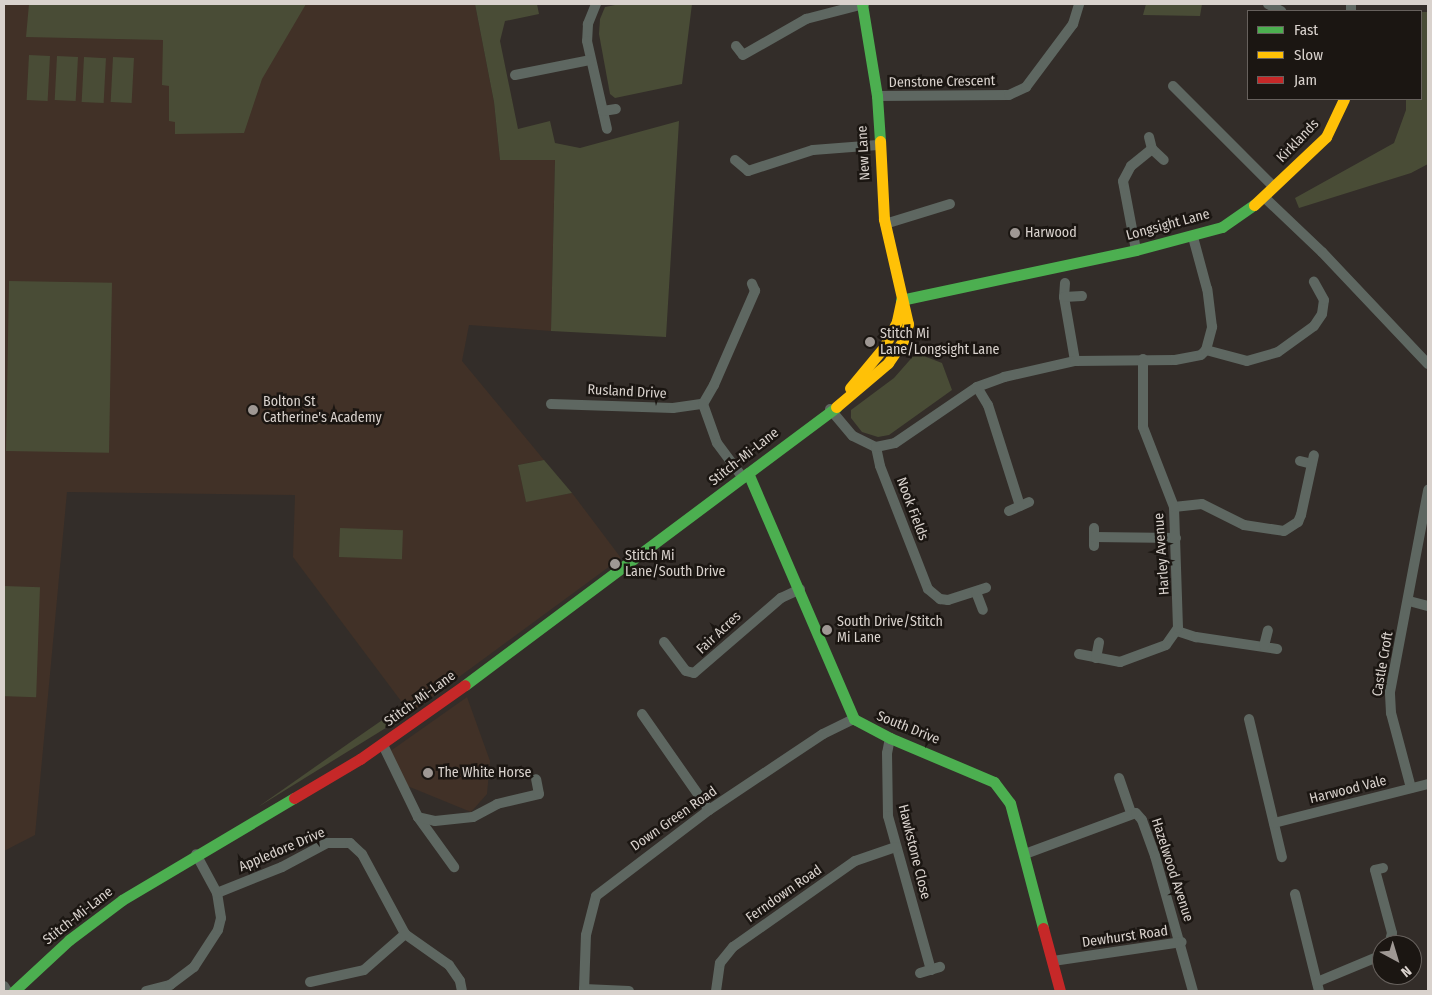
<!DOCTYPE html>
<html>
<head>
<meta charset="utf-8">
<style>
  body { margin:0 }
  #map { position:relative; width:1432px; height:995px; overflow:hidden; background:#332d29; font-family:"Fira Sans Condensed",sans-serif }
  div>[style] { position:absolute }
  [style*='--x'] { left:calc(var(--x)*1px); top:calc(var(--y)*1px); width:calc(var(--w)*1px); rotate:calc(var(--a)*1deg) }
  .built>* { inset:0; background:#413127 }
  .green>* { inset:0; background:#494c36; transform-origin:0 0 }
  .street>* { height:10px; margin:-5px; padding:0 5px; transform-origin:5px; border-radius:5px; background:#5e6761 }
  .fast>* { height:11px; margin:-5.5px; padding:0 5.5px; transform-origin:5.5px; border-radius:5.5px; background:#4caf50 }
  .slow>* { height:11px; margin:-5.5px; padding:0 5.5px; transform-origin:5.5px; border-radius:5.5px; background:#ffc107 }
  .jam>* { height:11px; margin:-5.5px; padding:0 5.5px; transform-origin:5.5px; border-radius:5.5px; background:#c62828 }
  .dots>* { width:14px; height:14px; translate:-50% -50%; box-sizing:border-box; border:2px solid #1b1612; border-radius:50% }
  span { translate:-50% -50%; white-space:nowrap; text-align:center; line-height:1.15; -webkit-text-stroke:5px #1b1612; paint-order:stroke }
  .street-label { font-size:14px; color:#d9d2cd }
  .poi-label { font-size:14px; color:#d9d2cd }
  .left { translate:0 -50%; text-align:left }
  .frame { position:absolute; inset:0; border:5px solid #d9d2cd; pointer-events:none }
  .legend { position:absolute; left:1247px; top:10px; width:175px; height:90px; box-sizing:border-box; background:#1b1612; border:1px solid #67615d; margin:0; padding:6px 9px; list-style:none; font-size:15px; color:#d9d2cd }
  .legend li { display:flex; align-items:center; gap:10px; height:25px }
  .legend b { width:25px; border:1px solid #67615d }
  .north { position:absolute; left:1372px; top:935px; width:50px; height:50px; box-sizing:border-box; background:#1b1612; border:1px solid #67615d; border-radius:50%; rotate:141deg; font-size:14px; font-weight:700; line-height:20px; text-align:center; color:#d9d2cd }
  .north::after { content:''; display:block; margin:auto; width:18px; height:22px; background:#9f9894; clip-path:polygon(50% 0,100% 100%,50% 72%,0 100%) }
</style>
</head>
<body>
<div id="map">
  <div class="built">
    <i style="clip-path:polygon(4px 4px,475px 4px,494px 102px,500px 160px,555px 159px,551px 331px,469px 325px,462px 361px,544px 460px,518px 465px,526px 501px,572px 493px,621px 558px,410px 713px,293px 557px,295px 495px,67px 492px,35px 835px,4px 851px)"></i>
    <i style="clip-path:polygon(467px 697px,490px 761px,487px 794px,471px 812px,405px 785px,389px 752px)"></i>
  </div>
  <div class="green">
    <i style="clip-path:polygon(29px 4px,306px 4px,262px 79px,244px 133px,175px 134px,175px 122px,169px 121px,169px 86px,162px 85px,163px 40px,26px 37px)"></i>
    <i style="clip-path:polygon(475px 4px,537px 4px,539px 14px,505px 21px,500px 41px,518px 129px,550px 121px,555px 143px,580px 148px,679px 121px,666px 337px,551px 331px,555px 160px,500px 160px,494px 102px)"></i>
    <i style="clip-path:polygon(620px 4px,692px 4px,682px 84px,615px 98px,610px 94px,599px 34px,600px 19px,605px 7px)"></i>
    <i style="clip-path:polygon(1146px 4px,1202px 4px,1200px 16px,1143px 15px)"></i>
    <i style="clip-path:polygon(1421px 12px,1428px 12px,1428px 164px,1411px 173px,1299px 208px,1295px 198px,1394px 143px,1406px 110px,1406px 99px,1421px 99px)"></i>
    <i style="left:29px;top:55px;width:21px;height:45px;rotate:3deg"></i>
    <i style="left:57px;top:56px;width:21px;height:44px;rotate:3deg"></i>
    <i style="left:84px;top:57px;width:22px;height:45px;rotate:3deg"></i>
    <i style="left:113px;top:57px;width:21px;height:45px;rotate:3deg"></i>
    <i style="left:9px;top:281px;width:103px;height:170px;rotate:1deg"></i>
    <i style="clip-path:polygon(916px 353px,942px 363px,952px 390px,889px 435px,878px 437px,862px 432px,851px 418px,851px 410px,894px 378px)"></i>
    <i style="clip-path:polygon(544px 460px,572px 493px,526px 502px,518px 465px)"></i>
    <i style="left:340px;top:528px;width:63px;height:29px;rotate:2deg"></i>
    <i style="left:4px;top:586px;width:36px;height:110px;rotate:2deg"></i>
    <i style="clip-path:polygon(404px 705px,410px 713px,258px 807px,352px 741px)"></i>
  </div>
  <div class="street">
    <i style="--x:596;--y:4;--w:22;--a:112"></i>
    <i style="--x:588;--y:24;--w:17;--a:93"></i>
    <i style="--x:587;--y:41;--w:90;--a:77.2"></i>
    <i style="--x:1268;--y:4;--w:15;--a:28"></i>
    <i style="--x:1351;--y:11;--w:7;--a:-90"></i>
    <i style="--x:736;--y:46;--w:11;--a:52"></i>
    <i style="--x:743;--y:55;--w:73;--a:-29.7"></i>
    <i style="--x:806;--y:19;--w:60;--a:-14.5"></i>
    <i style="--x:515;--y:75;--w:76;--a:-11.3"></i>
    <i style="--x:1173;--y:86;--w:143;--a:45"></i>
    <i style="--x:877;--y:96;--w:132;--a:-0.4"></i>
    <i style="--x:1009;--y:95;--w:19;--a:-25"></i>
    <i style="--x:1026;--y:87;--w:79;--a:-53.3"></i>
    <i style="--x:1073;--y:24;--w:21;--a:-73"></i>
    <i style="--x:603;--y:111;--w:13;--a:-9"></i>
    <i style="--x:1149;--y:137;--w:12;--a:76"></i>
    <i style="--x:1152;--y:149;--w:16;--a:43"></i>
    <i style="--x:735;--y:160;--w:17;--a:40"></i>
    <i style="--x:748;--y:171;--w:68;--a:-17.9"></i>
    <i style="--x:813;--y:150;--w:65;--a:-4.4"></i>
    <i style="--x:1264;--y:197;--w:80;--a:43.5"></i>
    <i style="--x:1322;--y:252;--w:154;--a:46.6"></i>
    <i style="--x:885;--y:224;--w:68;--a:-17.1"></i>
    <i style="--x:1136;--y:250;--w:70;--a:-100.7"></i>
    <i style="--x:1123;--y:181;--w:17;--a:-62"></i>
    <i style="--x:1131;--y:166;--w:27;--a:-39"></i>
    <i style="--x:1065;--y:283;--w:14;--a:94"></i>
    <i style="--x:1064;--y:297;--w:65;--a:80.2"></i>
    <i style="--x:1064;--y:297;--w:18;--a:-3"></i>
    <i style="--x:1206;--y:350;--w:42;--a:15"></i>
    <i style="--x:1247;--y:361;--w:32;--a:-16"></i>
    <i style="--x:1278;--y:352;--w:44;--a:-35.8"></i>
    <i style="--x:1314;--y:326;--w:14;--a:-56"></i>
    <i style="--x:1322;--y:314;--w:14;--a:-82"></i>
    <i style="--x:1324;--y:300;--w:21;--a:-119"></i>
    <i style="--x:977;--y:387;--w:21;--a:59"></i>
    <i style="--x:988;--y:405;--w:106;--a:72.4"></i>
    <i style="--x:551;--y:404;--w:122;--a:1.9"></i>
    <i style="--x:673;--y:408;--w:30;--a:-8"></i>
    <i style="--x:703;--y:404;--w:22;--a:-60"></i>
    <i style="--x:714;--y:385;--w:103;--a:-66.4"></i>
    <i style="--x:755;--y:291;--w:8;--a:-113"></i>
    <i style="--x:703;--y:404;--w:41;--a:70.3"></i>
    <i style="--x:717;--y:443;--w:44;--a:53.4"></i>
    <i style="--x:830;--y:409;--w:35;--a:50"></i>
    <i style="--x:853;--y:436;--w:25;--a:26"></i>
    <i style="--x:876;--y:447;--w:19;--a:78"></i>
    <i style="--x:880;--y:466;--w:132;--a:68.7"></i>
    <i style="--x:928;--y:589;--w:16;--a:40"></i>
    <i style="--x:940;--y:599;--w:8;--a:7"></i>
    <i style="--x:948;--y:600;--w:40;--a:-18"></i>
    <i style="--x:876;--y:447;--w:19;--a:-12"></i>
    <i style="--x:895;--y:443;--w:99;--a:-34.3"></i>
    <i style="--x:977;--y:387;--w:29;--a:-20"></i>
    <i style="--x:1004;--y:377;--w:73;--a:-12.7"></i>
    <i style="--x:1075;--y:361;--w:100;--a:-0.6"></i>
    <i style="--x:1175;--y:360;--w:26;--a:-11"></i>
    <i style="--x:1201;--y:355;--w:7;--a:-45"></i>
    <i style="--x:1206;--y:350;--w:24;--a:-75"></i>
    <i style="--x:1212;--y:327;--w:38;--a:-97"></i>
    <i style="--x:1207;--y:289;--w:54;--a:-105.1"></i>
    <i style="--x:1300;--y:461;--w:12;--a:14"></i>
    <i style="--x:1174;--y:507;--w:28;--a:-6"></i>
    <i style="--x:1202;--y:504;--w:47;--a:26.6"></i>
    <i style="--x:1244;--y:525;--w:40;--a:8.5"></i>
    <i style="--x:1284;--y:531;--w:17;--a:-33"></i>
    <i style="--x:1298;--y:522;--w:8;--a:-67"></i>
    <i style="--x:1301;--y:515;--w:61;--a:-77.8"></i>
    <i style="--x:1009;--y:511;--w:22;--a:-24"></i>
    <i style="--x:1094;--y:528;--w:18;--a:90"></i>
    <i style="--x:1094;--y:537;--w:82;--a:0.7"></i>
    <i style="--x:976;--y:592;--w:19;--a:69"></i>
    <i style="--x:1409;--y:601;--w:20;--a:15"></i>
    <i style="--x:1177;--y:631;--w:20;--a:18"></i>
    <i style="--x:1196;--y:637;--w:82;--a:8.4"></i>
    <i style="--x:664;--y:642;--w:36;--a:53"></i>
    <i style="--x:686;--y:671;--w:8;--a:14"></i>
    <i style="--x:694;--y:673;--w:115;--a:-40.8"></i>
    <i style="--x:781;--y:598;--w:21;--a:-25"></i>
    <i style="--x:1264;--y:646;--w:16;--a:-76"></i>
    <i style="--x:1079;--y:654;--w:42;--a:11"></i>
    <i style="--x:1120;--y:662;--w:49;--a:-20.3"></i>
    <i style="--x:1166;--y:645;--w:21;--a:-55"></i>
    <i style="--x:1178;--y:628;--w:121;--a:-91.9"></i>
    <i style="--x:1174;--y:507;--w:86;--a:-111.2"></i>
    <i style="--x:1143;--y:427;--w:68;--a:-90"></i>
    <i style="--x:1096;--y:658;--w:16;--a:-79"></i>
    <i style="--x:642;--y:714;--w:117;--a:55.1"></i>
    <i style="--x:1249;--y:719;--w:142;--a:76.6"></i>
    <i style="--x:890;--y:738;--w:15;--a:101"></i>
    <i style="--x:887;--y:753;--w:63;--a:89.1"></i>
    <i style="--x:888;--y:816;--w:160;--a:74.4"></i>
    <i style="--x:383;--y:745;--w:80;--a:64.1"></i>
    <i style="--x:418;--y:817;--w:62;--a:54.2"></i>
    <i style="--x:1119;--y:778;--w:37;--a:71"></i>
    <i style="--x:1411;--y:788;--w:78;--a:-104.9"></i>
    <i style="--x:1391;--y:713;--w:21;--a:-93"></i>
    <i style="--x:1390;--y:692;--w:206;--a:-79.3"></i>
    <i style="--x:418;--y:817;--w:17;--a:13"></i>
    <i style="--x:435;--y:821;--w:38;--a:-6"></i>
    <i style="--x:473;--y:817;--w:27;--a:-28"></i>
    <i style="--x:497;--y:804;--w:43;--a:-13.4"></i>
    <i style="--x:539;--y:794;--w:15;--a:-101"></i>
    <i style="--x:1274;--y:823;--w:159;--a:-14.2"></i>
    <i style="--x:1025;--y:854;--w:118;--a:-20.3"></i>
    <i style="--x:1136;--y:813;--w:9;--a:49"></i>
    <i style="--x:1142;--y:820;--w:38;--a:70"></i>
    <i style="--x:1155;--y:856;--w:140;--a:74.3"></i>
    <i style="--x:1383;--y:868;--w:8;--a:166"></i>
    <i style="--x:1375;--y:870;--w:65;--a:74.9"></i>
    <i style="--x:1392;--y:933;--w:12;--a:104"></i>
    <i style="--x:217;--y:893;--w:70;--a:-21.8"></i>
    <i style="--x:282;--y:867;--w:51;--a:-28.1"></i>
    <i style="--x:327;--y:843;--w:23;--a:0"></i>
    <i style="--x:350;--y:843;--w:16;--a:43"></i>
    <i style="--x:362;--y:854;--w:91;--a:61.7"></i>
    <i style="--x:405;--y:934;--w:54;--a:35.2"></i>
    <i style="--x:449;--y:965;--w:19;--a:55"></i>
    <i style="--x:460;--y:981;--w:10;--a:79"></i>
    <i style="--x:1295;--y:894;--w:100;--a:76.1"></i>
    <i style="--x:1053;--y:961;--w:130;--a:-8.4"></i>
    <i style="--x:920;--y:973;--w:21;--a:-17"></i>
    <i style="--x:310;--y:982;--w:55;--a:-12.5"></i>
    <i style="--x:364;--y:970;--w:55;--a:-41.3"></i>
    <i style="--x:1317;--y:982;--w:70;--a:-22.6"></i>
    <i style="--x:4;--y:986;--w:6;--a:59"></i>
    <i style="--x:584;--y:989;--w:45;--a:2.5"></i>
    <i style="--x:146;--y:991;--w:25;--a:-14"></i>
    <i style="--x:170;--y:985;--w:30;--a:-37"></i>
    <i style="--x:194;--y:967;--w:44;--a:-57"></i>
    <i style="--x:218;--y:930;--w:12;--a:-76"></i>
    <i style="--x:221;--y:918;--w:25;--a:-99"></i>
    <i style="--x:217;--y:893;--w:44;--a:-118.3"></i>
    <i style="--x:584;--y:991;--w:56;--a:-88"></i>
    <i style="--x:586;--y:935;--w:40;--a:-75.6"></i>
    <i style="--x:596;--y:896;--w:142;--a:-37.3"></i>
    <i style="--x:709;--y:810;--w:137;--a:-33.7"></i>
    <i style="--x:823;--y:734;--w:34;--a:-26"></i>
    <i style="--x:716;--y:991;--w:28;--a:-82"></i>
    <i style="--x:720;--y:963;--w:21;--a:-51"></i>
    <i style="--x:733;--y:947;--w:149;--a:-35.2"></i>
    <i style="--x:855;--y:861;--w:43;--a:-18.9"></i>
  </div>
  <div class="fast">
    <i style="--x:862;--y:4;--w:93;--a:80.7"></i>
    <i style="--x:877;--y:96;--w:45;--a:86.2"></i>
    <i style="--x:901;--y:300;--w:240;--a:-12"></i>
    <i style="--x:1136;--y:250;--w:89;--a:-15"></i>
    <i style="--x:1222;--y:227;--w:39;--a:-35"></i>
    <i style="--x:748;--y:473;--w:268;--a:66.7"></i>
    <i style="--x:854;--y:719;--w:41;--a:27.8"></i>
    <i style="--x:890;--y:738;--w:113;--a:22.9"></i>
    <i style="--x:994;--y:782;--w:26;--a:53"></i>
    <i style="--x:1010;--y:803;--w:129;--a:75.2"></i>
    <i style="--x:465;--y:685;--w:464;--a:-36.8"></i>
    <i style="--x:14;--y:991;--w:75;--a:-42.8"></i>
    <i style="--x:69;--y:940;--w:66;--a:-37"></i>
    <i style="--x:122;--y:900;--w:200;--a:-30.7"></i>
  </div>
  <div class="slow">
    <i style="--x:1254;--y:205;--w:99;--a:-43.4"></i>
    <i style="--x:1326;--y:137;--w:42;--a:-64.7"></i>
    <i style="--x:850;--y:388;--w:53;--a:-50.3"></i>
    <i style="--x:884;--y:347;--w:29;--a:-63"></i>
    <i style="--x:897;--y:321;--w:19;--a:-78"></i>
    <i style="--x:836;--y:407;--w:68;--a:-40.2"></i>
    <i style="--x:888;--y:363;--w:27;--a:-56"></i>
    <i style="--x:903;--y:341;--w:18;--a:-74"></i>
    <i style="--x:908;--y:324;--w:108;--a:-102.9"></i>
    <i style="--x:884;--y:219;--w:78;--a:-92.9"></i>
  </div>
  <div class="jam">
    <i style="--x:294;--y:798;--w:77;--a:-30.6"></i>
    <i style="--x:360;--y:759;--w:128;--a:-35.2"></i>
    <i style="--x:1043;--y:928;--w:65;--a:74.9"></i>
  </div>
  <div class="dots">
    <i style="left:1015px;top:233px;background:#9f9894"></i>
    <i style="left:870px;top:342px;background:#9f9894"></i>
    <i style="left:253px;top:410px;background:#9f9894"></i>
    <i style="left:615px;top:564px;background:#9f9894"></i>
    <i style="left:827px;top:630px;background:#9f9894"></i>
    <i style="left:428px;top:773px;background:#9f9894"></i>
  </div>
  <div class="street-label">
    <span style="left:942px;top:82px;rotate:-1deg">Denstone Crescent</span>
    <span style="left:1298px;top:141px;rotate:-46deg">Kirklands</span>
    <span style="left:864px;top:153px;rotate:-93deg">New Lane</span>
    <span style="left:1168px;top:225px;rotate:-15deg">Longsight Lane</span>
    <span style="left:627px;top:392px;rotate:3deg">Rusland Drive</span>
    <span style="left:744px;top:457px;rotate:-38deg">Stitch-Mi-Lane</span>
    <span style="left:912px;top:509px;rotate:69deg">Nook Fields</span>
    <span style="left:1162px;top:554px;rotate:-94deg">Harley Avenue</span>
    <span style="left:719px;top:633px;rotate:-43deg">Fair Acres</span>
    <span style="left:1383px;top:664px;rotate:-80deg">Castle Croft</span>
    <span style="left:420px;top:699px;rotate:-36deg">Stitch-Mi-Lane</span>
    <span style="left:908px;top:728px;rotate:22deg">South Drive</span>
    <span style="left:1348px;top:790px;rotate:-14deg">Harwood Vale</span>
    <span style="left:674px;top:819px;rotate:-35deg">Down Green Road</span>
    <span style="left:282px;top:850px;rotate:-23deg">Appledore Drive</span>
    <span style="left:914px;top:852px;rotate:76deg">Hawkstone Close</span>
    <span style="left:1172px;top:870px;rotate:72deg">Hazelwood Avenue</span>
    <span style="left:784px;top:894px;rotate:-35deg">Ferndown Road</span>
    <span style="left:78px;top:916px;rotate:-38deg">Stitch-Mi-Lane</span>
    <span style="left:1125px;top:937px;rotate:-8deg">Dewhurst Road</span>
  </div>
  <div class="poi-label">
    <span class="left" style="left:1025px;top:233px">Harwood</span>
    <span class="left" style="left:880px;top:342px">Stitch Mi<br>Lane/Longsight Lane</span>
    <span class="left" style="left:263px;top:410px">Bolton St<br>Catherine's Academy</span>
    <span class="left" style="left:625px;top:564px">Stitch Mi<br>Lane/South Drive</span>
    <span class="left" style="left:837px;top:630px">South Drive/Stitch<br>Mi Lane</span>
    <span class="left" style="left:438px;top:773px">The White Horse</span>
  </div>
  <div class="frame"></div>
  <ul class="legend">
  <li><b style="height:6px;background:#4caf50"></b>Fast</li>
  <li><b style="height:6px;background:#ffc107"></b>Slow</li>
  <li><b style="height:6px;background:#c62828"></b>Jam</li>
  </ul>
  <div class="north">N</div>
</div>
</body>
</html>
